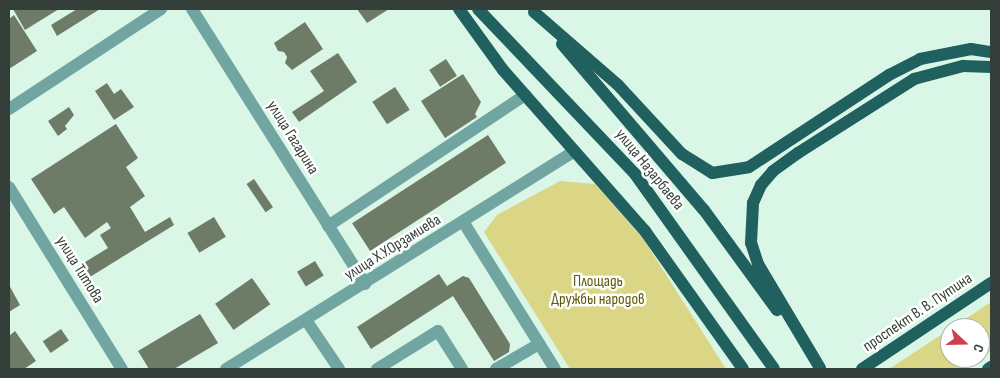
<!DOCTYPE html>
<html>
<head>
<meta charset="utf-8">
<style>
  body { margin:0 }
  #map { position:relative; width:1000px; height:378px; overflow:hidden; background:#daf6e7; font-family:"Sofia Sans Condensed",sans-serif }
  div>[style] { position:absolute }
  [style*='--x'] { left:calc(var(--x)*1px); top:calc(var(--y)*1px); width:calc(var(--w)*1px); rotate:calc(var(--a)*1deg) }
  .green>* { inset:0; background:#dbd686 }
  .building>* { inset:0; background:#6e7b66; transform-origin:0 0 }
  .minor>* { height:12px; margin:-6px; padding:0 6px; transform-origin:6px; border-radius:6px; background:#70a5a2 }
  .major>* { height:12px; margin:-6px; padding:0 6px; transform-origin:6px; border-radius:6px; background:#20605e }
  span { translate:-50% -50%; white-space:nowrap; text-align:center; line-height:1.15; -webkit-text-stroke:5px #fff; paint-order:stroke }
  .street-label { font-size:16px; color:#343f39 }
  .park-label { font-size:16px; color:#5f5a09 }
  .frame { position:absolute; inset:0; border:10px solid #343f39; pointer-events:none }
  .north { position:absolute; left:940px; top:318px; width:50px; height:50px; box-sizing:border-box; background:#fff; border:1px solid #aeb2b0; border-radius:50%; rotate:111deg; font-size:14px; font-weight:700; line-height:20px; text-align:center; color:#343f39 }
  .north::after { content:''; display:block; margin:auto; width:18px; height:22px; background:#cf3f4c; clip-path:polygon(50% 0,100% 100%,50% 72%,0 100%) }
</style>
</head>
<body>
<div id="map">
  <div class="green">
    <i style="clip-path:polygon(560px 181px,595px 184px,644px 240px,726px 369px,570px 369px,484px 232px,497px 215px)"></i>
    <i style="clip-path:polygon(991px 302px,991px 351px,963px 369px,889px 369px,950px 329px,950px 358px,980px 358px,980px 328px,952px 328px)"></i>
  </div>
  <div class="building">
    <i style="clip-path:polygon(13px 9px,59px 9px,25px 30px)"></i>
    <i style="clip-path:polygon(77px 9px,100px 9px,57px 36px,51px 25px)"></i>
    <i style="clip-path:polygon(357px 9px,389px 9px,367px 23px)"></i>
    <i style="clip-path:polygon(14px 15px,37px 51px,9px 69px,9px 19px)"></i>
    <i style="clip-path:polygon(305px 22px,323px 49px,292px 70px,285px 63px,287px 57px,284px 52px,278px 51px,274px 43px)"></i>
    <i style="clip-path:polygon(338px 53px,357px 82px,299px 122px,292px 112px,324px 91px,310px 71px)"></i>
    <i style="left:446px;top:59px;width:20px;height:20px;rotate:57deg"></i>
    <i style="clip-path:polygon(463px 74px,481px 102px,475px 114px,477px 117px,445px 138px,421px 101px)"></i>
    <i style="clip-path:polygon(107px 83px,114px 94px,121px 89px,134px 107px,114px 120px,95px 91px)"></i>
    <i style="left:395px;top:87px;width:27px;height:27px;rotate:57deg"></i>
    <i style="clip-path:polygon(69px 107px,74px 115px,65px 126px,67px 129px,58px 136px,48px 121px)"></i>
    <i style="clip-path:polygon(116px 124px,138px 158px,126px 167px,145px 196px,130px 207px,145px 232px,170px 217px,174px 225px,85px 280px,77px 267px,108px 248px,100px 235px,111px 228px,107px 222px,85px 238px,64px 207px,54px 214px,31px 179px)"></i>
    <i style="left:488px;top:135px;width:33px;height:162px;rotate:57deg"></i>
    <i style="left:254px;top:179px;width:34px;height:9px;rotate:56deg"></i>
    <i style="left:214px;top:217px;width:23px;height:31px;rotate:59deg"></i>
    <i style="left:315px;top:261px;width:17px;height:21px;rotate:59deg"></i>
    <i style="clip-path:polygon(439px 274px,447px 286px,463px 276px,469px 278px,510px 344px,509px 352px,494px 361px,453px 296px,371px 349px,357px 327px)"></i>
    <i style="left:252px;top:278px;width:32px;height:45px;rotate:55deg"></i>
    <i style="clip-path:polygon(9px 285px,20px 305px,9px 312px)"></i>
    <i style="clip-path:polygon(200px 314px,218px 343px,174px 369px,149px 369px,138px 351px)"></i>
    <i style="left:61px;top:329px;width:14px;height:22px;rotate:56deg"></i>
    <i style="clip-path:polygon(15px 331px,36px 361px,24px 369px,9px 369px,9px 336px)"></i>
  </div>
  <div class="minor">
    <i style="--x:192;--y:9;--w:325;--a:57.8"></i>
    <i style="--x:9;--y:109;--w:182;--a:-33.3"></i>
    <i style="--x:9;--y:187;--w:214;--a:58.2"></i>
    <i style="--x:464;--y:223;--w:172;--a:58.1"></i>
    <i style="--x:328;--y:226;--w:237;--a:-33.6"></i>
    <i style="--x:306;--y:320;--w:59;--a:56"></i>
    <i style="--x:226;--y:369;--w:411;--a:-32"></i>
    <i style="--x:377;--y:369;--w:72;--a:-31.9"></i>
    <i style="--x:438;--y:331;--w:45;--a:57.7"></i>
    <i style="--x:496;--y:369;--w:50;--a:-30.2"></i>
  </div>
  <div class="major">
    <i style="--x:459;--y:9;--w:75;--a:54.2"></i>
    <i style="--x:503;--y:70;--w:215;--a:48.6"></i>
    <i style="--x:645;--y:231;--w:169;--a:54.6"></i>
    <i style="--x:478;--y:9;--w:228;--a:46.4"></i>
    <i style="--x:635;--y:174;--w:239;--a:54.5"></i>
    <i style="--x:534;--y:12;--w:111;--a:41"></i>
    <i style="--x:618;--y:85;--w:94;--a:47.2"></i>
    <i style="--x:682;--y:154;--w:36;--a:32"></i>
    <i style="--x:712;--y:173;--w:37;--a:-9"></i>
    <i style="--x:749;--y:167;--w:168;--a:-33.3"></i>
    <i style="--x:889;--y:75;--w:35;--a:-27"></i>
    <i style="--x:920;--y:59;--w:52;--a:-11.1"></i>
    <i style="--x:971;--y:49;--w:20;--a:9"></i>
    <i style="--x:562;--y:44;--w:218;--a:49.5"></i>
    <i style="--x:704;--y:210;--w:124;--a:53.9"></i>
    <i style="--x:820;--y:368;--w:121;--a:-120.8"></i>
    <i style="--x:758;--y:264;--w:22;--a:-108"></i>
    <i style="--x:751;--y:243;--w:40;--a:-87.1"></i>
    <i style="--x:753;--y:203;--w:20;--a:-66"></i>
    <i style="--x:761;--y:185;--w:18;--a:-49"></i>
    <i style="--x:773;--y:171;--w:31;--a:-36"></i>
    <i style="--x:798;--y:153;--w:138;--a:-32.5"></i>
    <i style="--x:914;--y:79;--w:51;--a:-14.9"></i>
    <i style="--x:963;--y:66;--w:28;--a:2"></i>
    <i style="--x:862;--y:369;--w:155;--a:-33.7"></i>
    <i style="--x:988;--y:369;--w:4;--a:-34"></i>
  </div>
  <div class="street-label">
    <span style="left:292px;top:138px;rotate:58deg">улица Гагарина</span>
    <span style="left:649px;top:170px;rotate:51deg">улица Назарбаева</span>
    <span style="left:393px;top:248px;rotate:-32deg">улица Х.У.Орзамиева</span>
    <span style="left:79px;top:270px;rotate:58deg">улица Титова</span>
    <span style="left:918px;top:313px;rotate:-34deg">проспект В. В. Путина</span>
  </div>
  <div class="park-label">
    <span style="left:598px;top:291px">Площадь<br>Дружбы народов</span>
  </div>
  <div class="frame"></div>
  <div class="north">С</div>
</div>
</body>
</html>
